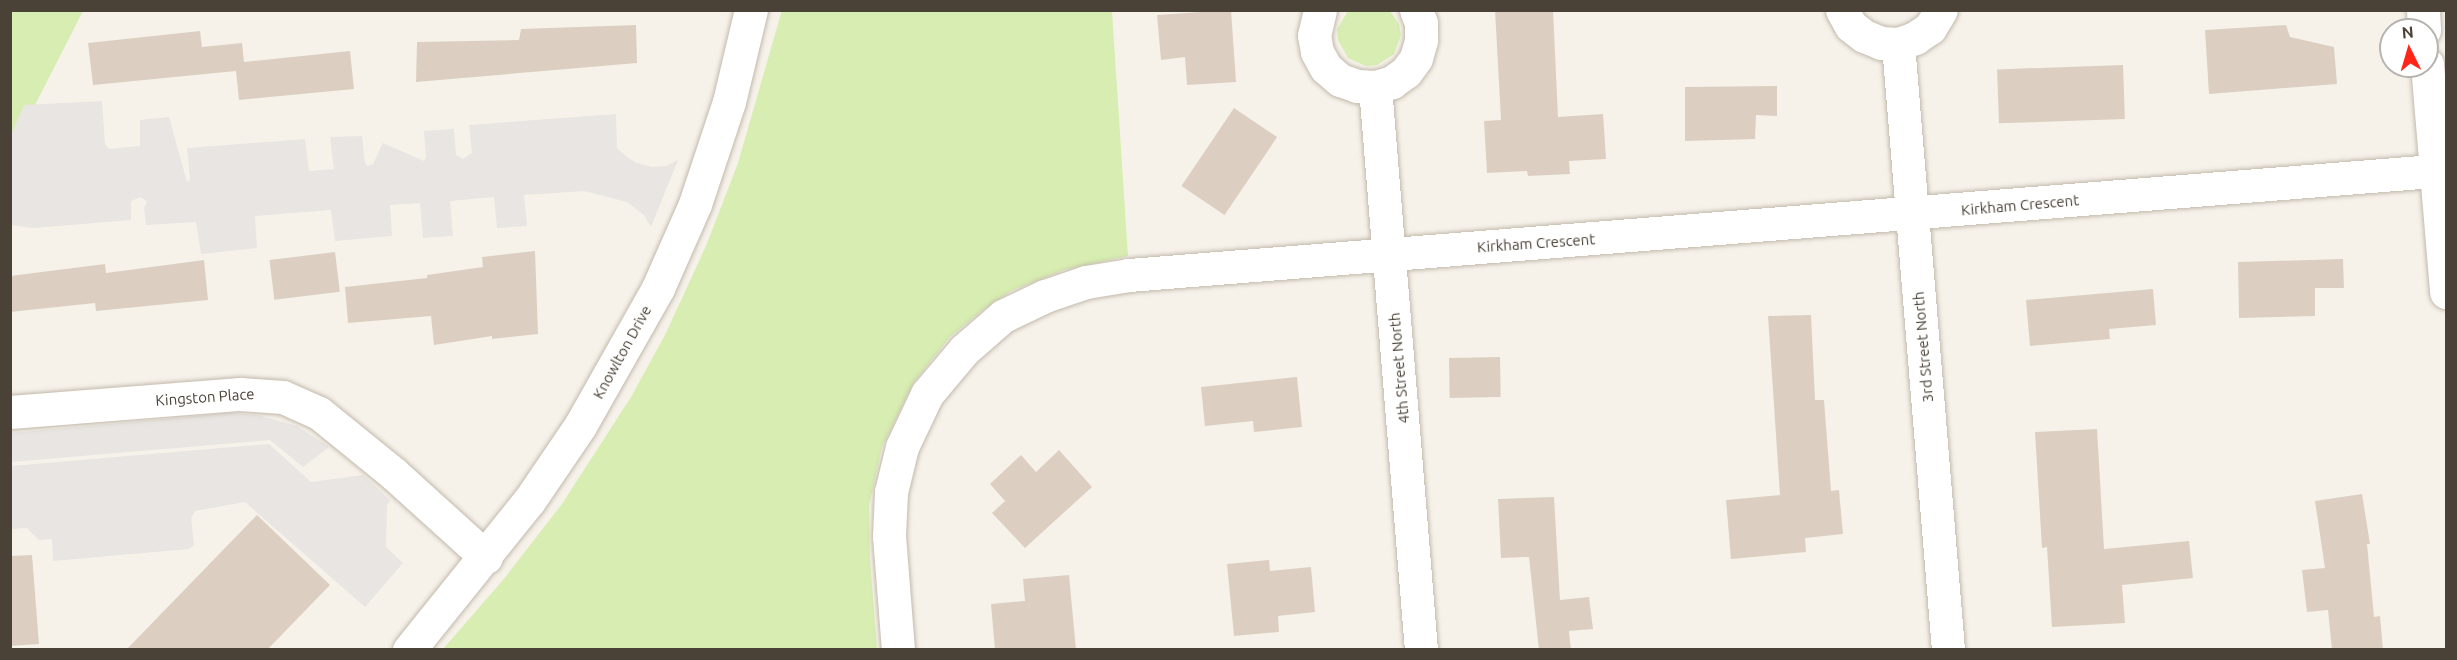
<!DOCTYPE html>
<html>
<head>
<meta charset="utf-8">
<style>
  body { margin:0 }
  #map { position:relative; width:2457px; height:660px; overflow:hidden; background:#f6f2ea; font-family:Ubuntu,sans-serif }
  div>[style] { position:absolute }
  [style*='--x'] { left:calc(var(--x)*1px); top:calc(var(--y)*1px); width:calc(var(--w)*1px); rotate:calc(var(--a)*1deg) }
  .green>* { inset:0; background:#d7edb1 }
  .parking>* { inset:0; background:#e8e5e2 }
  .building>* { inset:0; background:#dccfc2; transform-origin:0 0 }
  .roads { filter:drop-shadow(0 0 2px #c3b9ac) drop-shadow(0 0 2px #c3b9ac) }
  .minor>* { height:33px; margin:-16.5px; padding:0 16.5px; transform-origin:16.5px; border-radius:16.5px; background:#fff }
  span { translate:-50% -50%; white-space:nowrap; text-align:center; line-height:1.15; -webkit-text-stroke:4.5px #fff; paint-order:stroke }
  .street-label { font-size:15px; color:#4b4237 }
  .frame { position:absolute; inset:0; border:12px solid #4b4237; pointer-events:none }
  .north { position:absolute; left:2379px; top:18px; width:60px; height:60px; box-sizing:border-box; background:#fff; border:2px solid #b7b3af; border-radius:50%; rotate:355deg; font-size:16px; font-weight:700; line-height:24px; text-align:center; color:#4b4237 }
  .north::after { content:''; display:block; margin:auto; width:21px; height:27px; background:#ff2619; clip-path:polygon(50% 0,100% 100%,50% 72%,0 100%) }
</style>
</head>
<body>
<div id="map">
  <div class="green">
    <i style="clip-path:polygon(782px 10px,1112px 11px,1128px 256px,1064px 270px,1011px 291px,984px 309px,950px 337px,914px 382px,882px 447px,869px 506px,870px 560px,877px 649px,443px 649px,503px 580px,562px 504px,631px 397px,665px 335px,706px 246px,738px 163px)"></i>
    <i style="clip-path:polygon(11px 11px,83px 11px,11px 152px)"></i>
    <i style="clip-path:polygon(1348px 11px,1390px 11px,1399px 24px,1401px 35px,1394px 54px,1377px 65px,1366px 66px,1348px 58px,1338px 40px,1337px 29px)"></i>
  </div>
  <div class="parking">
    <i style="clip-path:polygon(102px 101px,105px 144px,109px 149px,140px 146px,140px 120px,169px 117px,187px 182px,190px 180px,187px 148px,305px 139px,309px 171px,334px 169px,330px 137px,362px 136px,365px 163px,368px 166px,373px 164px,383px 143px,424px 161px,426px 157px,424px 131px,454px 129px,456px 155px,463px 159px,472px 153px,469px 125px,616px 114px,617px 148px,627px 157px,637px 163px,652px 167px,666px 166px,678px 160px,651px 227px,644px 215px,627px 202px,584px 191px,524px 195px,527px 226px,497px 228px,494px 197px,450px 201px,453px 236px,423px 238px,420px 203px,390px 205px,392px 236px,335px 241px,331px 210px,255px 216px,257px 248px,201px 254px,196px 222px,146px 225px,144px 208px,147px 202px,141px 197px,131px 201px,131px 220px,34px 228px,11px 225px,11px 135px,24px 105px)"></i>
    <i style="clip-path:polygon(231px 413px,257px 415px,297px 426px,329px 447px,303px 467px,270px 440px,11px 462px,11px 433px)"></i>
    <i style="clip-path:polygon(269px 444px,311px 482px,363px 475px,390px 500px,387px 505px,386px 547px,403px 563px,365px 607px,245px 502px,195px 511px,191px 518px,194px 545px,189px 549px,53px 561px,52px 539px,39px 540px,27px 528px,11px 529px,11px 466px)"></i>
  </div>
  <div class="building">
    <i style="clip-path:polygon(1231px 10px,1236px 82px,1187px 85px,1185px 57px,1161px 60px,1157px 15px)"></i>
    <i style="clip-path:polygon(1495px 10px,1553px 10px,1558px 117px,1603px 114px,1606px 159px,1569px 161px,1570px 174px,1528px 176px,1527px 171px,1487px 173px,1484px 121px,1501px 120px)"></i>
    <i style="clip-path:polygon(636px 25px,637px 63px,416px 82px,417px 42px,519px 40px,521px 29px)"></i>
    <i style="clip-path:polygon(2286px 25px,2290px 37px,2334px 47px,2337px 84px,2209px 94px,2205px 30px)"></i>
    <i style="clip-path:polygon(200px 31px,202px 47px,242px 43px,244px 62px,350px 51px,354px 89px,239px 100px,236px 71px,93px 85px,88px 43px)"></i>
    <i style="left:2123px;top:65px;width:54px;height:126px;rotate:88deg"></i>
    <i style="clip-path:polygon(1777px 86px,1777px 116px,1756px 115px,1755px 139px,1685px 141px,1685px 87px)"></i>
    <i style="left:1234px;top:108px;width:52px;height:94px;rotate:34deg"></i>
    <i style="clip-path:polygon(535px 251px,538px 334px,492px 339px,492px 336px,434px 345px,431px 316px,348px 323px,345px 287px,427px 278px,427px 275px,483px 267px,482px 257px)"></i>
    <i style="left:335px;top:252px;width:40px;height:66px;rotate:83deg"></i>
    <i style="clip-path:polygon(2343px 259px,2344px 288px,2315px 288px,2315px 316px,2239px 318px,2238px 262px)"></i>
    <i style="clip-path:polygon(204px 260px,208px 300px,96px 311px,95px 303px,10px 312px,10px 276px,105px 264px,106px 273px)"></i>
    <i style="clip-path:polygon(2153px 289px,2156px 325px,2109px 329px,2110px 339px,2030px 346px,2026px 300px)"></i>
    <i style="clip-path:polygon(1811px 315px,1815px 400px,1824px 400px,1831px 491px,1839px 490px,1843px 534px,1805px 538px,1806px 552px,1731px 559px,1726px 500px,1780px 495px,1768px 316px)"></i>
    <i style="left:1500px;top:357px;width:40px;height:51px;rotate:89deg"></i>
    <i style="clip-path:polygon(1297px 377px,1302px 427px,1254px 432px,1253px 421px,1205px 426px,1201px 387px)"></i>
    <i style="clip-path:polygon(2097px 429px,2104px 549px,2189px 541px,2193px 578px,2122px 585px,2125px 623px,2052px 627px,2047px 547px,2042px 548px,2035px 432px)"></i>
    <i style="clip-path:polygon(1059px 450px,1092px 487px,1025px 548px,992px 513px,1005px 501px,990px 484px,1021px 455px,1036px 472px)"></i>
    <i style="clip-path:polygon(2362px 494px,2370px 544px,2367px 544px,2374px 617px,2380px 616px,2383px 650px,2332px 650px,2328px 610px,2307px 612px,2302px 570px,2325px 568px,2315px 501px)"></i>
    <i style="clip-path:polygon(1554px 497px,1560px 600px,1589px 597px,1593px 629px,1569px 631px,1571px 650px,1539px 650px,1529px 557px,1501px 558px,1498px 499px)"></i>
    <i style="clip-path:polygon(257px 515px,330px 585px,267px 650px,126px 650px)"></i>
    <i style="clip-path:polygon(32px 555px,39px 644px,10px 646px,10px 556px)"></i>
    <i style="clip-path:polygon(1269px 560px,1270px 571px,1311px 567px,1315px 612px,1278px 616px,1279px 632px,1234px 636px,1227px 564px)"></i>
    <i style="clip-path:polygon(1069px 575px,1076px 650px,995px 650px,991px 604px,1025px 601px,1023px 579px)"></i>
  </div>
  <div class="roads">
    <div class="minor">
      <i style="--x:1320;--y:10;--w:26;--a:103"></i>
      <i style="--x:1314;--y:35;--w:17;--a:80"></i>
      <i style="--x:1317;--y:52;--w:18;--a:61"></i>
      <i style="--x:1326;--y:68;--w:18;--a:41"></i>
      <i style="--x:1340;--y:80;--w:18;--a:19"></i>
      <i style="--x:1357;--y:86;--w:18;--a:3"></i>
      <i style="--x:1375;--y:87;--w:18;--a:-16"></i>
      <i style="--x:1392;--y:82;--w:17;--a:-36"></i>
      <i style="--x:1406;--y:72;--w:17;--a:-54"></i>
      <i style="--x:1416;--y:58;--w:19;--a:-74"></i>
      <i style="--x:1421;--y:40;--w:17;--a:-90"></i>
      <i style="--x:1421;--y:23;--w:14;--a:-111"></i>
      <i style="--x:1842;--y:10;--w:18;--a:61"></i>
      <i style="--x:1851;--y:26;--w:16;--a:38"></i>
      <i style="--x:1864;--y:36;--w:18;--a:22"></i>
      <i style="--x:1881;--y:43;--w:17;--a:3"></i>
      <i style="--x:1898;--y:44;--w:18;--a:-19"></i>
      <i style="--x:1915;--y:38;--w:18;--a:-34"></i>
      <i style="--x:1930;--y:28;--w:21;--a:-59"></i>
      <i style="--x:2423;--y:10;--w:20;--a:87"></i>
      <i style="--x:1898;--y:44;--w:608;--a:85.28"></i>
      <i style="--x:2427;--y:64;--w:229;--a:85.2"></i>
      <i style="--x:1375;--y:87;--w:565;--a:85.33"></i>
      <i style="--x:10;--y:412;--w:231;--a:-4.5"></i>
      <i style="--x:240;--y:394;--w:43;--a:4"></i>
      <i style="--x:283;--y:397;--w:39;--a:24"></i>
      <i style="--x:319;--y:413;--w:97;--a:39.1"></i>
      <i style="--x:394;--y:474;--w:124;--a:42.1"></i>
      <i style="--x:409;--y:650;--w:191;--a:-51.2"></i>
      <i style="--x:529;--y:501;--w:91;--a:-55.8"></i>
      <i style="--x:580;--y:426;--w:159;--a:-60.5"></i>
      <i style="--x:658;--y:288;--w:92;--a:-66.2"></i>
      <i style="--x:695;--y:204;--w:108;--a:-71.6"></i>
      <i style="--x:729;--y:102;--w:95;--a:-76.6"></i>
      <i style="--x:898;--y:650;--w:114;--a:-94.5"></i>
      <i style="--x:889;--y:536;--w:44;--a:-87.4"></i>
      <i style="--x:891;--y:492;--w:46;--a:-76.3"></i>
      <i style="--x:902;--y:447;--w:59;--a:-64.7"></i>
      <i style="--x:927;--y:394;--w:57;--a:-49.9"></i>
      <i style="--x:964;--y:350;--w:52;--a:-41.1"></i>
      <i style="--x:1003;--y:316;--w:47;--a:-25.5"></i>
      <i style="--x:1045;--y:296;--w:43;--a:-18.9"></i>
      <i style="--x:1086;--y:282;--w:44;--a:-9.2"></i>
      <i style="--x:1129;--y:275;--w:1321;--a:-4.56"></i>
    </div>
  </div>
  <div class="street-label">
    <span style="left:2020px;top:205px;rotate:-5deg">Kirkham Crescent</span>
    <span style="left:1536px;top:243px;rotate:-4deg">Kirkham Crescent</span>
    <span style="left:1923px;top:347px;rotate:-95deg">3rd Street North</span>
    <span style="left:622px;top:352px;rotate:-61deg">Knowlton Drive</span>
    <span style="left:1399px;top:368px;rotate:-95deg">4th Street North</span>
    <span style="left:205px;top:397px;rotate:-4deg">Kingston Place</span>
  </div>
  <div class="frame"></div>
  <div class="north">N</div>
</div>
</body>
</html>
